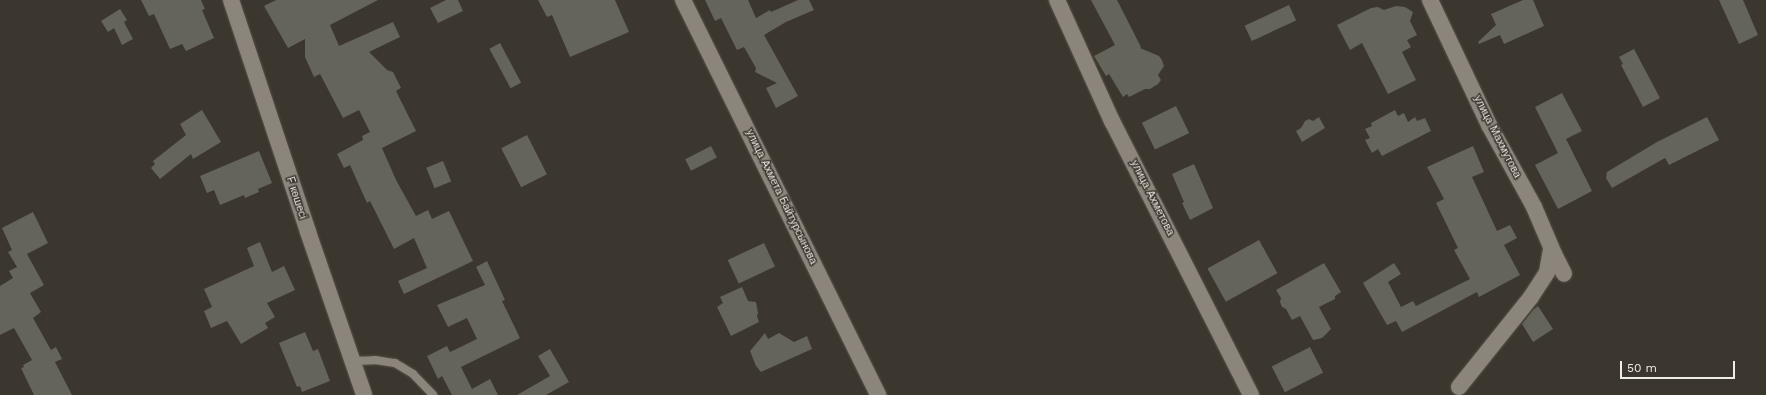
<!DOCTYPE html>
<html>
<head>
<meta charset="utf-8">
<style>
  body { margin:0 }
  #map { position:relative; width:1766px; height:395px; overflow:hidden; background:#3b362e; font-family:"Work Sans",sans-serif }
  div>[style] { position:absolute }
  [style*='--x'] { left:calc(var(--x)*1px); top:calc(var(--y)*1px); width:calc(var(--w)*1px); rotate:calc(var(--a)*1deg) }
  .building>* { inset:0; background:#64645a; transform-origin:0 0 }
  .roads { filter:drop-shadow(0 0 1px #58534c) drop-shadow(0 0 1px #58534c) }
  .lane>* { height:8px; margin:-4px; padding:0 4px; transform-origin:4px; border-radius:4px; background:#8c857c }
  .street>* { height:16px; margin:-8px; padding:0 8px; transform-origin:8px; border-radius:8px; background:#8c857c }
  span { translate:-50% -50%; white-space:nowrap; text-align:center; line-height:1.15; -webkit-text-stroke:3px #3b362e; paint-order:stroke }
  .street-label { font-size:11px; color:#f0ece7 }
  .scale { position:absolute; left:1620px; top:361px; width:115px; height:18px; box-sizing:border-box; border:2px solid #f0ece7; border-top:0; padding-left:5px; font-size:12px; line-height:14px; white-space:nowrap; color:#f0ece7; -webkit-text-stroke:3px #3b362e; paint-order:stroke }
</style>
</head>
<body>
<div id="map">
  <div class="building">
    <i style="clip-path:polygon(141px 0,201px 0,205px 9px,202px 10px,214px 38px,186px 51px,182px 44px,170px 49px,154px 14px,149px 16px)"></i>
    <i style="clip-path:polygon(276px 0,378px 0,330px 25px,339px 46px,393px 22px,400px 37px,369px 52px,387px 70px,393px 72px,401px 88px,396px 91px,416px 131px,382px 148px,396px 180px,416px 216px,428px 210px,432px 219px,449px 211px,473px 261px,404px 294px,398px 281px,427px 268px,414px 238px,394px 249px,370px 201px,367px 203px,350px 165px,344px 168px,337px 154px,363px 140px,362px 136px,370px 132px,359px 110px,343px 118px,320px 74px,314px 77px,305px 57px,305px 39px,288px 48px,264px 6px)"></i>
    <i style="clip-path:polygon(446px 0,458px 0,463px 11px,438px 23px,430px 8px)"></i>
    <i style="clip-path:polygon(538px 0,615px 0,629px 32px,570px 57px,552px 15px,547px 17px)"></i>
    <i style="clip-path:polygon(705px 0,748px 0,756px 18px,770px 10px,771px 12px,798px 0,809px 0,814px 10px,786px 22px,764px 35px,798px 96px,776px 108px,766px 88px,777px 83px,755px 72px,756px 68px,744px 47px,737px 50px,721px 18px,715px 21px)"></i>
    <i style="clip-path:polygon(1091px 0,1117px 0,1141px 47px,1140px 48px,1159px 56px,1162px 60px,1164px 66px,1158px 75px,1161px 80px,1158px 84px,1150px 89px,1145px 89px,1129px 97px,1127px 94px,1123px 97px,1109px 74px,1106px 76px,1094px 56px,1115px 45px)"></i>
    <i style="clip-path:polygon(1523px 0,1533px 0,1544px 26px,1504px 44px,1500px 35px,1479px 44px,1478px 42px,1496px 25px,1491px 14px)"></i>
    <i style="clip-path:polygon(1719px 0,1743px 0,1758px 35px,1739px 44px)"></i>
    <i style="left:1289px;top:5px;width:17px;height:49px;rotate:65deg"></i>
    <i style="clip-path:polygon(1396px 6px,1405px 7px,1413px 12px,1410px 21px,1417px 35px,1407px 40px,1411px 47px,1402px 52px,1416px 80px,1388px 94px,1362px 43px,1350px 50px,1337px 25px,1371px 8px,1378px 7px,1384px 10px)"></i>
    <i style="clip-path:polygon(120px 9px,127px 20px,124px 22px,133px 39px,122px 45px,114px 28px,108px 32px,101px 21px)"></i>
    <i style="left:500px;top:43px;width:45px;height:12px;rotate:62deg"></i>
    <i style="clip-path:polygon(1634px 49px,1660px 98px,1643px 107px,1621px 65px,1623px 64px,1619px 57px)"></i>
    <i style="clip-path:polygon(1562px 93px,1582px 131px,1566px 139px,1592px 191px,1558px 209px,1535px 165px,1558px 153px,1535px 107px)"></i>
    <i style="left:1176px;top:106px;width:30px;height:38px;rotate:64deg"></i>
    <i style="clip-path:polygon(202px 110px,221px 142px,193px 159px,191px 154px,160px 179px,151px 168px,155px 164px,153px 161px,186px 135px,180px 124px)"></i>
    <i style="clip-path:polygon(1395px 110px,1398px 116px,1404px 113px,1408px 122px,1415px 117px,1417px 121px,1425px 118px,1431px 131px,1382px 156px,1378px 149px,1372px 153px,1365px 140px,1370px 138px,1365px 129px,1372px 126px,1371px 123px)"></i>
    <i style="clip-path:polygon(1319px 117px,1325px 128px,1302px 142px,1296px 131px,1301px 128px,1305px 121px,1309px 119px,1313px 121px)"></i>
    <i style="clip-path:polygon(1707px 117px,1719px 140px,1669px 165px,1665px 158px,1612px 188px,1606px 178px,1607px 172px,1657px 142px)"></i>
    <i style="left:527px;top:135px;width:44px;height:29px;rotate:63deg"></i>
    <i style="left:711px;top:146px;width:13px;height:29px;rotate:63deg"></i>
    <i style="clip-path:polygon(1473px 146px,1484px 172px,1472px 177px,1497px 231px,1510px 225px,1517px 238px,1504px 245px,1520px 275px,1479px 297px,1477px 292px,1402px 332px,1396px 321px,1387px 325px,1363px 283px,1394px 263px,1401px 274px,1388px 282px,1401px 307px,1413px 301px,1416px 306px,1470px 279px,1454px 250px,1458px 248px,1436px 203px,1444px 199px,1427px 167px)"></i>
    <i style="clip-path:polygon(259px 151px,272px 183px,258px 189px,259px 192px,245px 198px,244px 195px,220px 205px,214px 190px,207px 193px,200px 176px)"></i>
    <i style="left:443px;top:161px;width:22px;height:18px;rotate:68deg"></i>
    <i style="clip-path:polygon(1194px 164px,1213px 208px,1190px 220px,1182px 203px,1184px 202px,1172px 174px)"></i>
    <i style="clip-path:polygon(33px 212px,48px 243px,27px 254px,44px 285px,30px 293px,41px 312px,33px 318px,51px 350px,56px 347px,62px 359px,55px 362px,72px 395px,34px 395px,21px 368px,24px 367px,23px 365px,32px 360px,14px 328px,0 335px,0 286px,13px 278px,9px 271px,17px 267px,8px 252px,12px 250px,2px 228px)"></i>
    <i style="left:1259px;top:240px;width:38px;height:59px;rotate:61deg"></i>
    <i style="clip-path:polygon(260px 242px,272px 272px,284px 266px,295px 290px,267px 303px,275px 317px,265px 323px,268px 328px,241px 344px,227px 321px,211px 328px,204px 311px,212px 307px,204px 289px,254px 266px,247px 248px)"></i>
    <i style="left:764px;top:243px;width:26px;height:40px;rotate:65deg"></i>
    <i style="clip-path:polygon(487px 261px,505px 300px,502px 301px,520px 338px,461px 367px,472px 389px,490px 379px,498px 395px,452px 395px,442px 376px,438px 379px,427px 356px,447px 346px,450px 352px,477px 339px,467px 318px,448px 327px,437px 305px,485px 285px,476px 267px)"></i>
    <i style="clip-path:polygon(1324px 263px,1341px 292px,1335px 296px,1335px 299px,1319px 307px,1331px 329px,1322px 338px,1313px 340px,1300px 316px,1292px 320px,1286px 309px,1282px 307px,1280px 302px,1281px 298px,1276px 290px)"></i>
    <i style="clip-path:polygon(742px 287px,748px 301px,756px 302px,758px 313px,757px 316px,759px 322px,731px 336px,717px 307px,723px 303px,720px 297px)"></i>
    <i style="clip-path:polygon(1538px 306px,1553px 329px,1533px 342px,1522px 324px,1533px 310px)"></i>
    <i style="clip-path:polygon(305px 332px,313px 351px,318px 349px,330px 381px,302px 392px,300px 386px,297px 387px,279px 343px)"></i>
    <i style="clip-path:polygon(765px 333px,768px 339px,779px 333px,794px 342px,807px 336px,812px 349px,761px 372px,756px 366px,750px 351px)"></i>
    <i style="left:1310px;top:347px;width:29px;height:43px;rotate:63deg"></i>
    <i style="clip-path:polygon(550px 349px,569px 382px,546px 395px,517px 395px,550px 376px,538px 356px)"></i>
  </div>
  <div class="roads">
    <div class="lane">
      <i style="--x:352;--y:361;--w:23;--a:-2"></i>
      <i style="--x:375;--y:360;--w:20;--a:9"></i>
      <i style="--x:395;--y:363;--w:21;--a:31"></i>
      <i style="--x:413;--y:374;--w:29;--a:46"></i>
    </div>
    <div class="street">
      <i style="--x:231;--y:0;--w:244;--a:71.6"></i>
      <i style="--x:308;--y:232;--w:172;--a:71"></i>
      <i style="--x:683;--y:0;--w:441;--a:63.7"></i>
      <i style="--x:1057;--y:0;--w:133;--a:65.6"></i>
      <i style="--x:1112;--y:121;--w:307;--a:63.1"></i>
      <i style="--x:1430;--y:0;--w:138;--a:64.7"></i>
      <i style="--x:1489;--y:125;--w:94;--a:61.2"></i>
      <i style="--x:1534;--y:207;--w:51;--a:66.9"></i>
      <i style="--x:1554;--y:254;--w:22;--a:63"></i>
      <i style="--x:1459;--y:387;--w:115;--a:-51.3"></i>
      <i style="--x:1531;--y:297;--w:30;--a:-57"></i>
      <i style="--x:1547;--y:272;--w:23;--a:-80"></i>
    </div>
  </div>
  <div class="street-label">
    <span style="left:1497px;top:137px;rotate:63deg">улица Махмутова</span>
    <span style="left:781px;top:197px;rotate:64deg">улица Ахмета Байтурсынова</span>
    <span style="left:296px;top:198px;rotate:72deg">F көшесі</span>
    <span style="left:1152px;top:198px;rotate:63deg">улица Ахметова</span>
  </div>
  <div class="scale">50 m</div>
</div>
</body>
</html>
